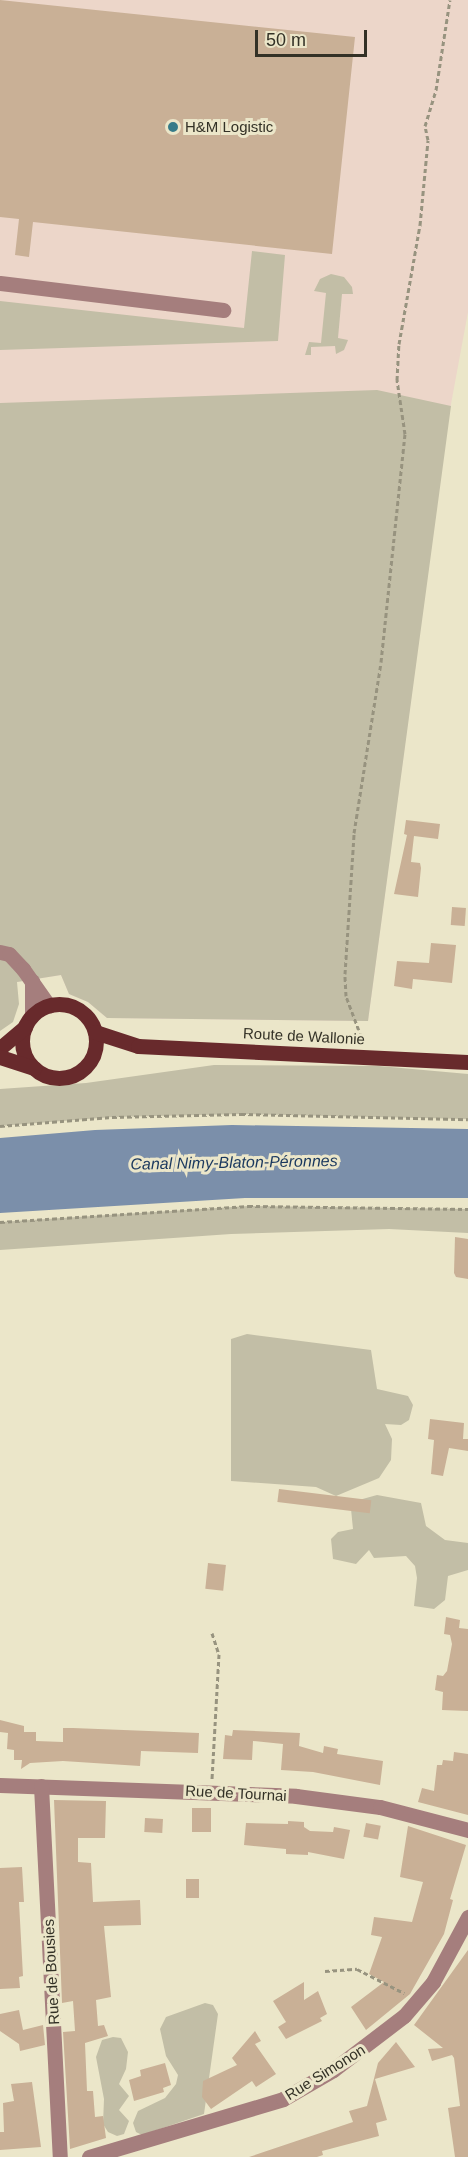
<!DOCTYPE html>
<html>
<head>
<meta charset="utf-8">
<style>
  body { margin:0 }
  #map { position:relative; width:468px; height:2157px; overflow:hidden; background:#ebe6c9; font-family:Arial,sans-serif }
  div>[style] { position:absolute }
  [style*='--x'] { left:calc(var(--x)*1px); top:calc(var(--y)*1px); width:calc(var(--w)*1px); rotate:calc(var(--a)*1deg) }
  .industrial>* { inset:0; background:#ecd6c9 }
  .green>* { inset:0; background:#c2bea6 }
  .water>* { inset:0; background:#7b8faa }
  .building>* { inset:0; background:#c9b096; transform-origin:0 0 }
  .path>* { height:3px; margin-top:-1.5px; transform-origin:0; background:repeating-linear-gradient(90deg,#97937f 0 4.5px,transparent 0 7.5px) }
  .minor>* { height:15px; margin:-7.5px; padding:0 7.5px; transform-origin:7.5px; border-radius:7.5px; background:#a57e7d }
  .major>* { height:15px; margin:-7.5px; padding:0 7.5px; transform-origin:7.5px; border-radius:7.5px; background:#682a2c }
  .major>.ring { margin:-7.5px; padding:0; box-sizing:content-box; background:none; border:15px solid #682a2c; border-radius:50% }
  .dots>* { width:16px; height:16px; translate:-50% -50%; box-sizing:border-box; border:3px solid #ebe6c9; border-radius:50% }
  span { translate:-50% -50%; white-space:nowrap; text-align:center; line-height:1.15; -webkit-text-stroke:6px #ebe6c9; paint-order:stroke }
  .poi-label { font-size:15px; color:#333126 }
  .left { translate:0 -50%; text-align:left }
  .street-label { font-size:15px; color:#333126 }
  .water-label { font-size:16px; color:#1a385e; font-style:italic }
  .scale { position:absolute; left:255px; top:30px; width:112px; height:27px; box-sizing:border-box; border:3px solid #333126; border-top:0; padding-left:8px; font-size:18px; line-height:21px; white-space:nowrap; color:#333126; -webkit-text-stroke:4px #ebe6c9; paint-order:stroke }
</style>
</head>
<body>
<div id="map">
  <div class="industrial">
    <i style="clip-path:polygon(0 0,468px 0,468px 312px,449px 415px,368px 1021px,107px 1018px,88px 1002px,69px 994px,61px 975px,17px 982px,0 1028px)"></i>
  </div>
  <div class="green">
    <i style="clip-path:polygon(252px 251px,285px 255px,278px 341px,0 350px,0 301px,244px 328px)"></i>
    <i style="clip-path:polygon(331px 274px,344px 277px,352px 287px,353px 294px,342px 294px,338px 338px,348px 340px,344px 350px,336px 354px,335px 346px,311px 347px,311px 355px,305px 355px,309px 342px,321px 343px,326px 293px,314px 291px,320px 279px)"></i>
    <i style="clip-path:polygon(377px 390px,451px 406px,368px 1021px,107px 1018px,88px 1002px,69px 994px,61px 975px,17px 982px,19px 1004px,13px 1022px,0 1031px,0 403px)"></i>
    <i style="clip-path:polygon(214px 1065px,379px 1066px,468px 1074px,468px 1119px,241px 1114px,112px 1117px,0 1126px,0 1089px,86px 1083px)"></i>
    <i style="clip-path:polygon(248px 1206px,468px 1209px,468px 1233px,389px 1229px,231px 1234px,0 1250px,0 1222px)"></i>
    <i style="clip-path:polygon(247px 1334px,371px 1350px,377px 1389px,408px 1396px,413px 1405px,409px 1420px,401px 1425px,385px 1424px,392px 1439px,391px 1460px,379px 1478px,336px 1496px,316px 1487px,231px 1481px,231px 1339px)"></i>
    <i style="clip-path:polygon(377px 1495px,421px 1503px,426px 1526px,445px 1540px,468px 1543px,468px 1570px,448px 1576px,445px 1600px,434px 1609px,414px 1606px,417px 1578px,415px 1566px,406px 1556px,374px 1558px,369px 1550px,356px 1564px,333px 1559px,331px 1539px,338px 1532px,353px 1529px,351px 1509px,359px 1500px)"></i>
    <i style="clip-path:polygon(205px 2003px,213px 2005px,218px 2014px,204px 2114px,142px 2135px,136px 2132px,133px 2123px,138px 2111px,165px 2098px,176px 2084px,178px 2075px,166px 2056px,160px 2029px,166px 2017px)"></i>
    <i style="clip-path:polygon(113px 2037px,121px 2038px,128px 2052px,126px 2069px,119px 2084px,129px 2096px,119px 2110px,129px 2121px,124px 2134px,117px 2136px,108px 2132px,103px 2124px,104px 2099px,96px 2057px,102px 2040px)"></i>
  </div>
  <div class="water">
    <i style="clip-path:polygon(232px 1125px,468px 1129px,468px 1198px,245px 1198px,0 1213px,0 1138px,95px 1130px)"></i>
  </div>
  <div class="building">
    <i style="clip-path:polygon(0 0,355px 37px,332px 254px,33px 222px,29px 257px,15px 255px,19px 219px,0 217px)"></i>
    <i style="clip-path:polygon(406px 820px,440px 824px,438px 839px,414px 836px,411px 862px,420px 863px,421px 868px,418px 897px,394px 894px,407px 835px,404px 834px)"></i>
    <i style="left:452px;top:907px;width:14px;height:18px;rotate:4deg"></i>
    <i style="clip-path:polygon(431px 943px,456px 945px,452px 983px,413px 979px,412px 989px,394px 986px,397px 961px,429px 963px)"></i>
    <i style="clip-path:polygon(455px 1237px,468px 1239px,468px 1279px,456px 1277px,454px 1273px)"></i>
    <i style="clip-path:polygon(430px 1419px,464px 1423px,463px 1439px,468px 1439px,468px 1451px,449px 1448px,443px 1476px,431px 1474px,434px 1440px,428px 1439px)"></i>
    <i style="left:279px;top:1489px;width:93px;height:13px;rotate:7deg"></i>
    <i style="left:208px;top:1563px;width:18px;height:26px;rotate:6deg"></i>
    <i style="clip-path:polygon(446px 1617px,460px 1620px,459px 1628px,468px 1629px,468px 1711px,442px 1710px,443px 1692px,435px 1690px,437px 1675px,443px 1676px,447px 1671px,452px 1644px,450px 1635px,444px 1634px)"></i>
    <i style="clip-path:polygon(0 1720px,24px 1726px,24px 1732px,36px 1732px,36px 1741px,63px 1742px,63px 1728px,73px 1728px,199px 1733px,198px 1753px,141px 1751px,140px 1766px,63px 1761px,30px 1763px,21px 1769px,22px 1760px,14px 1760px,14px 1750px,7px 1749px,8px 1733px,0 1732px)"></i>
    <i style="clip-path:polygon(233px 1730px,300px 1733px,299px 1746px,323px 1753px,324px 1746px,338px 1749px,337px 1754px,383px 1761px,380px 1785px,313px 1772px,281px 1770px,283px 1744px,253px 1741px,252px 1760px,223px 1759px,225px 1735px,232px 1736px)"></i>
    <i style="clip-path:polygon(454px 1752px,468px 1754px,468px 1815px,418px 1802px,422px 1788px,434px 1791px,437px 1765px,442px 1765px,443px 1760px,453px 1761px)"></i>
    <i style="clip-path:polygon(54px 1800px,106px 1801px,105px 1838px,78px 1838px,78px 1862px,91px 1863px,93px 1902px,140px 1900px,141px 1925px,104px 1926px,111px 1997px,96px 2000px,98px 2026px,104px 2025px,108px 2036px,85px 2043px,87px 2091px,93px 2091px,95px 2117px,103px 2116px,106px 2138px,70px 2149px,63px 2032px,75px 2031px,73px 2001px,62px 2003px)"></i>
    <i style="left:192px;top:1808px;width:19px;height:24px"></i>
    <i style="left:145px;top:1818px;width:18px;height:14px;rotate:3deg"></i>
    <i style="clip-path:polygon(288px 1821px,304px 1822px,304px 1827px,310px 1831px,333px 1832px,334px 1827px,350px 1830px,344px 1859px,308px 1852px,308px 1855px,286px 1854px,286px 1849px,244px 1845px,246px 1823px,288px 1824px)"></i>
    <i style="left:366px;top:1823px;width:15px;height:14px;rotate:11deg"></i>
    <i style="clip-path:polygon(408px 1826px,466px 1845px,450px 1899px,453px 1900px,444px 1934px,410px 1994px,366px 2030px,351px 2007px,384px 1982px,369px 1974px,382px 1937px,371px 1935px,374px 1917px,412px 1922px,423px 1882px,400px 1877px)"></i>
    <i style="clip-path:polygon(22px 1867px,24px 1902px,19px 1902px,23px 1976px,19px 1977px,20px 1988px,0 1989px,0 1868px)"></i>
    <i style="left:186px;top:1879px;width:13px;height:19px"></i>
    <i style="clip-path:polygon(468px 1950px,468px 2157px,455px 2157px,448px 2108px,460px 2106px,454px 2058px,452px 2055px,432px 2061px,428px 2049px,443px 2048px,414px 2025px)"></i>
    <i style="clip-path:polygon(304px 1982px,304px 2000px,318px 1991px,327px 2014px,320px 2018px,322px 2021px,286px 2039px,278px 2027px,286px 2022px,273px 2001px)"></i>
    <i style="clip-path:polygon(19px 2010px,23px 2030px,43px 2025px,45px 2045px,20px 2051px,19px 2044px,0 2031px,0 2014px)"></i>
    <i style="clip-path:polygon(255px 2031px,261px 2041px,255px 2044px,276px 2074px,256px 2087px,252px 2081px,211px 2109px,202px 2097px,203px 2081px,237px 2065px,232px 2058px)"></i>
    <i style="clip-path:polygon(396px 2042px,415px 2067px,375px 2079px,387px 2120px,376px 2123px,379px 2136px,322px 2151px,323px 2155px,317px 2157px,249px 2157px,353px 2122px,349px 2111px,367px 2106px,378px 2063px)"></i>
    <i style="clip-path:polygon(165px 2063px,171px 2085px,163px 2088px,164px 2092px,134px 2101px,129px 2080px,141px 2076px,140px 2070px)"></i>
    <i style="clip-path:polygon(32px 2082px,41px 2147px,0 2150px,0 2132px,4px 2132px,3px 2103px,14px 2101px,11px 2084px)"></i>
  </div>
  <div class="path">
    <i style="--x:364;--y:1044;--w:51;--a:-110.6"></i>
    <i style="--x:346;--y:996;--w:22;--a:-93"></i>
    <i style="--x:345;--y:974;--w:141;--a:-86.3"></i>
    <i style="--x:354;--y:833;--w:173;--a:-81"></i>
    <i style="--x:381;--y:662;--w:229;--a:-84"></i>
    <i style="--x:405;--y:434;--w:55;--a:-98.4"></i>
    <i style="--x:397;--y:380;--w:36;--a:-87"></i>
    <i style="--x:399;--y:344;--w:121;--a:-80"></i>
    <i style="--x:420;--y:225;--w:85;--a:-84.6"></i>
    <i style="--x:428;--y:140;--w:14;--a:-102"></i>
    <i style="--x:425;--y:126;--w:38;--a:-73"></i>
    <i style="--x:436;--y:90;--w:91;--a:-81.2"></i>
    <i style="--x:0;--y:1126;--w:112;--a:-4.6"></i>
    <i style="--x:112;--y:1117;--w:129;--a:-1.3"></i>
    <i style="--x:241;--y:1114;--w:227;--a:1.3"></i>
    <i style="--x:0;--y:1222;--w:249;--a:-3.7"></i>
    <i style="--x:248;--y:1206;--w:220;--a:0.8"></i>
    <i style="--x:212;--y:1633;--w:22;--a:72"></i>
    <i style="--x:219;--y:1654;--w:126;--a:93.2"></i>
    <i style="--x:325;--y:1971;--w:32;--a:-4"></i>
    <i style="--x:357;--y:1969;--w:53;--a:27.1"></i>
  </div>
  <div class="minor">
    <i style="--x:0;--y:283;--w:225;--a:6.9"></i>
    <i style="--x:0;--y:952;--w:9;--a:13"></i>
    <i style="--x:9;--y:954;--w:21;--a:47"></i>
    <i style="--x:23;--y:969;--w:45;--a:54.9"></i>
    <i style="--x:32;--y:981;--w:35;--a:90"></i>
    <i style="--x:0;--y:1785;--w:296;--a:2.1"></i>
    <i style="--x:296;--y:1796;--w:85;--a:7.5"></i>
    <i style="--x:380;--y:1807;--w:91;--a:14.6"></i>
    <i style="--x:41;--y:1786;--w:371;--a:87.1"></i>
    <i style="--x:89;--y:2157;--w:202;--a:-16.6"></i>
    <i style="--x:283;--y:2099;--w:58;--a:-30.1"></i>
    <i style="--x:333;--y:2070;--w:89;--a:-37.3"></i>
    <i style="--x:404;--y:2016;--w:45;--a:-49.5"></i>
    <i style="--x:433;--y:1982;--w:74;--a:-61.7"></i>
  </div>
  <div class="major">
    <i class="ring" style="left:22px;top:1004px;width:59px;height:59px"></i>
    <i style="--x:95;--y:1032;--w:45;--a:18"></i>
    <i style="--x:138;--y:1046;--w:330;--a:2.8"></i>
    <i style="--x:0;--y:1048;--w:33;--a:-40"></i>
    <i style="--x:0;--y:1057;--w:36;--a:18"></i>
  </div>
  <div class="dots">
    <i style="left:173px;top:127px;background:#367b89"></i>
  </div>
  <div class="poi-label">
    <span class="left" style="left:185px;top:127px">H&amp;M Logistic</span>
  </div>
  <div class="street-label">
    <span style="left:304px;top:1036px;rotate:3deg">Route de Wallonie</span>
    <span style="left:236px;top:1793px;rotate:3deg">Rue de Tournai</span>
    <span style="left:51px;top:1972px;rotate:-93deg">Rue de Bousies</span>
    <span style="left:325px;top:2072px;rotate:-32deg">Rue Simonon</span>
  </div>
  <div class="water-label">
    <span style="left:234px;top:1163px;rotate:-1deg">Canal Nimy-Blaton-Péronnes</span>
  </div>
  <div class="scale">50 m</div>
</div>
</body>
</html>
